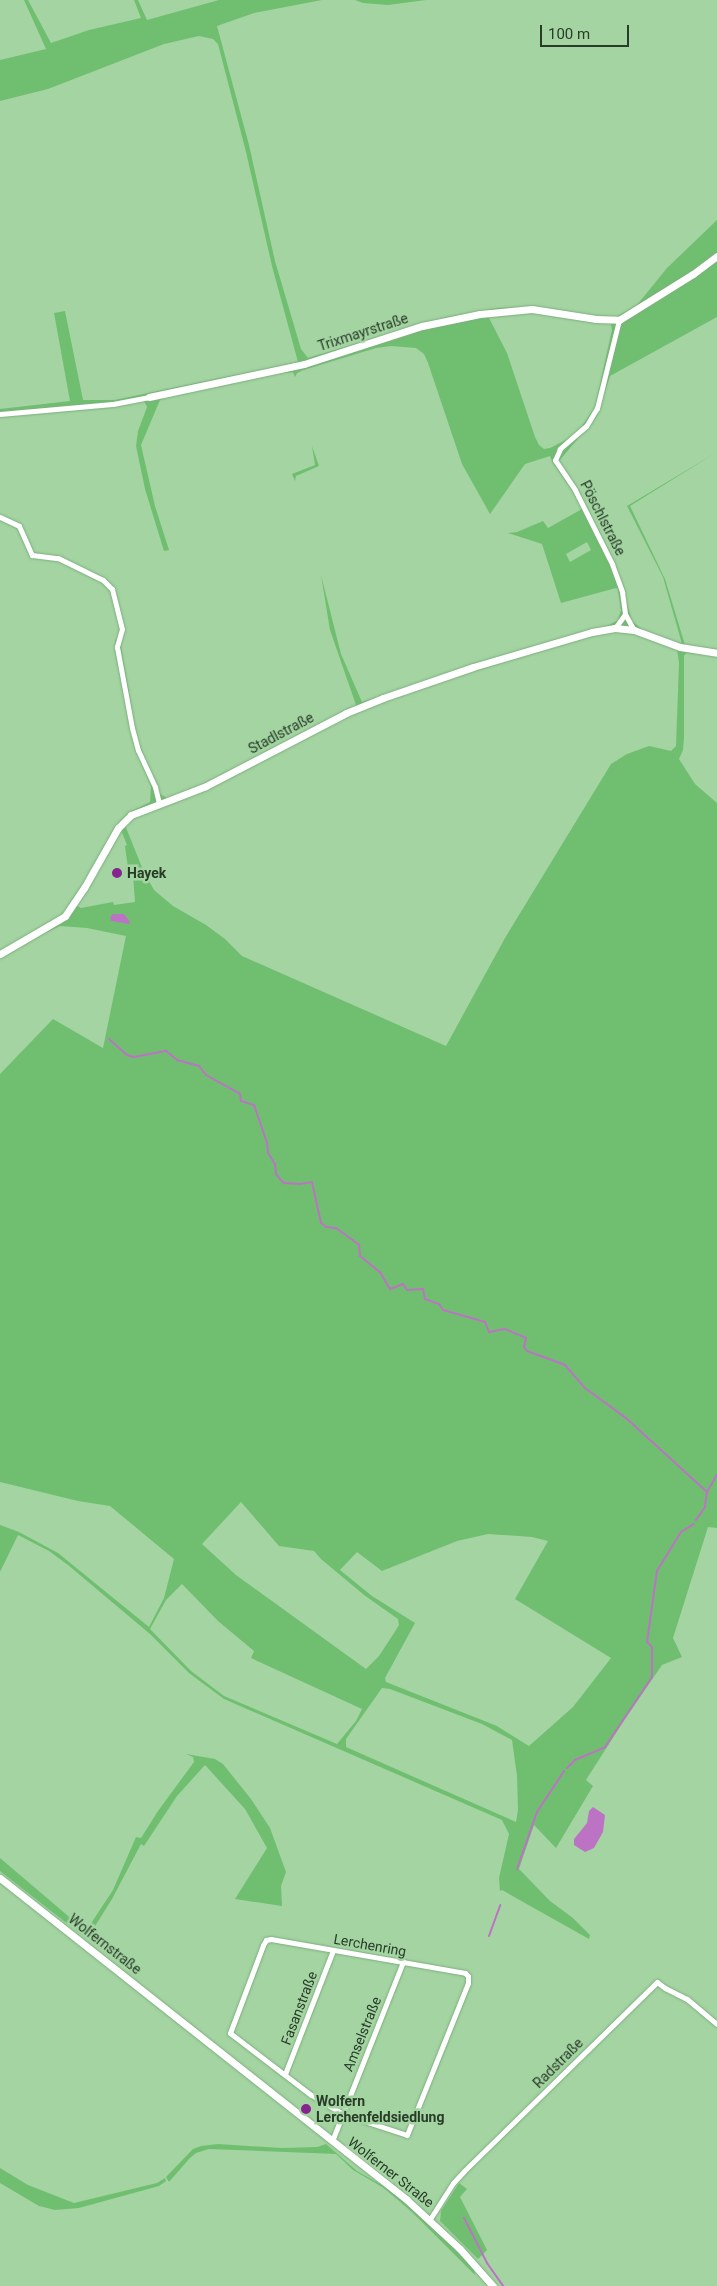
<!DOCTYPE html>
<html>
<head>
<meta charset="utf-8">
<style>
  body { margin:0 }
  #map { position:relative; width:717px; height:2286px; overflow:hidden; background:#a3d4a2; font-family:Roboto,sans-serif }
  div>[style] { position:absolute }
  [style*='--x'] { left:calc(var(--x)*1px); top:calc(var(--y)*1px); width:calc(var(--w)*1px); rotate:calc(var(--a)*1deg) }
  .green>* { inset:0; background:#70bf71 }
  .water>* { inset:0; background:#bd73c4 }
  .stream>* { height:2px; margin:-1px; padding:0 1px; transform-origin:1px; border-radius:1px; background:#bd73c4 }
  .roads { filter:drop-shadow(0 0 1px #7eae7e) drop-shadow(0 0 1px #7eae7e) }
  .street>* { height:5px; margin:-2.5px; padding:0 2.5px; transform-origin:2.5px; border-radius:2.5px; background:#fff }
  .secondary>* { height:7px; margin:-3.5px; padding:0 3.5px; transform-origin:3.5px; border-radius:3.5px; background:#fff }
  .dots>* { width:14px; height:14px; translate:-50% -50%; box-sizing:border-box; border:2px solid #a3d4a2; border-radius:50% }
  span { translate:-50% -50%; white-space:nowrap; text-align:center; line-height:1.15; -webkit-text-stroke:5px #a3d4a2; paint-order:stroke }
  .street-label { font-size:14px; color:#283c28 }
  .poi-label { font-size:14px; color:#283c28; font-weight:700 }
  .left { translate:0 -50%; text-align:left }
  .scale { position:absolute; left:540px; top:25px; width:89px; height:22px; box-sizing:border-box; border:2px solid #283c28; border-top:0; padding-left:6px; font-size:15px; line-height:18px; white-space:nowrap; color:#283c28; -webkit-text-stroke:4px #a3d4a2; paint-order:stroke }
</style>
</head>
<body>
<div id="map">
  <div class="green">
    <i style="clip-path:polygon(evenodd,24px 0,28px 0,51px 43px,89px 30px,141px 18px,134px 0,138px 0,147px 20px,219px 0,322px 0,254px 13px,217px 26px,249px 145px,275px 261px,301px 349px,308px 358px,447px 317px,498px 308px,539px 307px,592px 316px,616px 317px,637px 305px,667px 268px,717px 220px,717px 317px,610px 376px,597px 416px,559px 461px,578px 491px,616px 566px,632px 621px,644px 631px,682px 644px,663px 577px,627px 506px,717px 452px,630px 506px,665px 579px,685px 645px,717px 656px,686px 653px,684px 656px,684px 738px,683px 750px,679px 759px,695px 784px,717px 803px,717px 1528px,708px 1527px,673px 1638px,682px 1657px,662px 1665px,625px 1719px,586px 1780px,593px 1786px,556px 1848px,534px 1825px,519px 1869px,550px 1901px,573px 1918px,590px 1935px,589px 1939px,502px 1890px,500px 1891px,499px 1878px,509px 1834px,502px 1820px,224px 1699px,189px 1673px,150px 1634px,68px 1565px,49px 1551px,18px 1535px,0 1572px,0 1525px,19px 1532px,58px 1553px,149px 1627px,164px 1598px,174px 1559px,110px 1506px,78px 1501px,0 1482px,0 1074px,53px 1019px,103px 1048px,126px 936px,87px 928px,60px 926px,30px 940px,0 958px,0 951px,50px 923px,75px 905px,81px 908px,113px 902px,114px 905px,135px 902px,133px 875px,129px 875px,128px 868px,125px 846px,127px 845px,118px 823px,128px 813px,150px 802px,151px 786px,132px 738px,115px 639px,121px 647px,137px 739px,160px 794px,167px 798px,193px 790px,356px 705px,330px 630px,321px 575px,341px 654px,362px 702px,609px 625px,618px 620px,621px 610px,618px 589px,616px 588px,561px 603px,542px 544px,508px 533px,517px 532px,543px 521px,548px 528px,582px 509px,574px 493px,553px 463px,550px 456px,525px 464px,490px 514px,462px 464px,428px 363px,424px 354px,416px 348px,391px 346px,376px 348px,303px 370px,297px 373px,295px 377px,293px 372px,266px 375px,168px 396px,160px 400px,141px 445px,155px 506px,169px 550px,164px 551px,145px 489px,136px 446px,138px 431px,147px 407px,142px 397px,111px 402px,0 412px,0 409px,70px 401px,54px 313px,65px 311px,83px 400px,115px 400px,298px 362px,272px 266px,246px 152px,218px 44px,213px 39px,199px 36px,164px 44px,48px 89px,0 101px,0 60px,46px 49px,24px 0,531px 312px,608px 323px,611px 324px,612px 330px,595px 407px,580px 429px,568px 439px,550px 448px,544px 449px,539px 445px,535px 437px,507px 353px,488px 316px,531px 312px,24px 0,587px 542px,591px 550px,570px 562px,566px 554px,587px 542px,24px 0,619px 631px,634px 634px,677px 649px,679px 663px,676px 746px,671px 751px,649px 746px,627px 754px,611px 764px,505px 938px,446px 1046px,242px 956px,225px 939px,206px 925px,173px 906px,154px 890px,143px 870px,125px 825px,131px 819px,222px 782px,315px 731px,384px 700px,551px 647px,603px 633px,619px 631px,24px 0,241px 1502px,279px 1546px,314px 1551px,321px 1559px,364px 1595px,398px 1619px,399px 1625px,394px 1633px,379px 1656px,366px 1669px,236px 1575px,202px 1544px,241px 1502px,24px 0,488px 1534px,532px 1537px,548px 1541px,515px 1599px,611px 1658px,573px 1707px,529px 1746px,497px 1726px,386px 1682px,385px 1678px,415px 1623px,372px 1596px,340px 1570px,357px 1552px,382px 1571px,457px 1541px,488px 1534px,24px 0,182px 1584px,218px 1621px,254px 1651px,251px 1658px,362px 1709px,356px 1721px,337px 1744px,224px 1696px,191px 1671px,150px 1629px,166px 1600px,182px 1584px,24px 0,382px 1688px,390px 1689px,482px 1724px,512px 1740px,517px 1776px,518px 1810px,516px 1822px,346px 1747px,346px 1739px,382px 1688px)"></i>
    <i style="clip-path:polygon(355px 0,426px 0,388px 5px,363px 3px)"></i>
    <i style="clip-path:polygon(312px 446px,319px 466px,296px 476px,295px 481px,292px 474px,315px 465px)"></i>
    <i style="clip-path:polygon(186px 1754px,215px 1759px,223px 1764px,251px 1799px,270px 1828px,286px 1872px,281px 1886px,282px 1906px,235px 1899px,267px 1848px,245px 1809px,205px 1765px,177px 1796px,144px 1846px,141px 1844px,112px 1899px,87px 1939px,0 1871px,0 1858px,67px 1915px,84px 1934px,113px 1890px,136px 1837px,141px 1838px,158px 1811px,194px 1762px,193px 1757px)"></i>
    <i style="clip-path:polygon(218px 2144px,282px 2148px,317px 2147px,326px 2144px,357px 2171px,387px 2188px,407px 2205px,454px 2248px,474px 2270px,475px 2275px,412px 2212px,384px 2188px,353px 2170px,336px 2154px,209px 2149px,196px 2153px,190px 2158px,169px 2182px,166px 2177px,193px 2149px,201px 2146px)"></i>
    <i style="clip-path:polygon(0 2168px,28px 2185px,74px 2203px,157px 2183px,165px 2178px,166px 2181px,159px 2186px,79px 2208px,55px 2210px,39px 2206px,0 2183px)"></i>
    <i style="clip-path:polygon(459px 2183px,467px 2189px,460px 2197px,487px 2250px,478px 2259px,440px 2221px,441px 2211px)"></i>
  </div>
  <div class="water">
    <i style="clip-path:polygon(113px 914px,124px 914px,130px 922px,129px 924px,111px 921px,110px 918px)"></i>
    <i style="clip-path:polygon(593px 1807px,605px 1815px,603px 1832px,594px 1848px,585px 1852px,574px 1845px,574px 1839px,587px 1823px,589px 1811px)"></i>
  </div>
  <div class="stream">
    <i style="--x:109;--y:1039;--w:24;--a:42"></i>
    <i style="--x:127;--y:1055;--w:7;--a:16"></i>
    <i style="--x:134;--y:1057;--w:33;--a:-11"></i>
    <i style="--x:166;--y:1051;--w:14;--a:39"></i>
    <i style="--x:177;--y:1060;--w:23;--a:15"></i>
    <i style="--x:199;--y:1066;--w:11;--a:52"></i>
    <i style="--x:206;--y:1075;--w:39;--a:29"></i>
    <i style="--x:240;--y:1094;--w:7;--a:82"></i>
    <i style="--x:241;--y:1101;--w:14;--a:17"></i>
    <i style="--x:254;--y:1105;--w:39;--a:71"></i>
    <i style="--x:267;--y:1142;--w:11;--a:85"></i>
    <i style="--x:268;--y:1153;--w:13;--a:58"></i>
    <i style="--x:275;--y:1164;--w:10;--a:84"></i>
    <i style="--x:276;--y:1174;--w:6;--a:51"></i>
    <i style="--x:280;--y:1179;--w:6;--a:45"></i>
    <i style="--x:284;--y:1183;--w:16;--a:4"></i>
    <i style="--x:300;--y:1184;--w:12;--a:-9"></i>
    <i style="--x:312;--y:1182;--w:42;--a:77.6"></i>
    <i style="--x:321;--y:1223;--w:6;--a:39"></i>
    <i style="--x:326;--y:1227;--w:10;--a:6"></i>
    <i style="--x:336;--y:1228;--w:29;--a:36"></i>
    <i style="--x:359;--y:1245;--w:11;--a:85"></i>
    <i style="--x:360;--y:1256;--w:26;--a:39"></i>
    <i style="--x:380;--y:1272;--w:20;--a:60"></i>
    <i style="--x:390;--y:1289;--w:14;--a:-21"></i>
    <i style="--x:403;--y:1284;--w:7;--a:56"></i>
    <i style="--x:407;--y:1290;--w:16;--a:-4"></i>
    <i style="--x:423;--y:1289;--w:10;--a:79"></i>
    <i style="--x:425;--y:1299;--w:15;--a:20"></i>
    <i style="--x:439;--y:1304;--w:7;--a:56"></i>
    <i style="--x:443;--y:1310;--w:44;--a:15.9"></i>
    <i style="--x:485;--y:1322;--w:11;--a:68"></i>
    <i style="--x:489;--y:1332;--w:16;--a:-11"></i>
    <i style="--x:505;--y:1329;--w:23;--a:23"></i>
    <i style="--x:526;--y:1338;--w:9;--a:103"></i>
    <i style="--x:524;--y:1347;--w:5;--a:53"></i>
    <i style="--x:527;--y:1351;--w:40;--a:20.2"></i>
    <i style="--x:565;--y:1365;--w:30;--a:49"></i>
    <i style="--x:585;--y:1388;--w:51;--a:36.2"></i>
    <i style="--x:626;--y:1418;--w:110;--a:42.4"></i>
    <i style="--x:707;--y:1492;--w:15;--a:98"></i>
    <i style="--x:705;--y:1507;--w:16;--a:125"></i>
    <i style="--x:707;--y:1492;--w:20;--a:-60"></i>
    <i style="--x:567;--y:1768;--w:11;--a:-45"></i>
    <i style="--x:575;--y:1760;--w:33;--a:-23"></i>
    <i style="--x:605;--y:1747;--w:84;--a:-56.1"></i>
    <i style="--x:652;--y:1677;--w:30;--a:-90"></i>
    <i style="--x:652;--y:1647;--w:7;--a:-135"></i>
    <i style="--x:647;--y:1642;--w:72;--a:-82"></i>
    <i style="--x:657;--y:1571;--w:46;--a:-58.4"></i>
    <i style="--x:681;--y:1532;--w:15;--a:-32"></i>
    <i style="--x:517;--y:1869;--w:60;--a:-70.7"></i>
    <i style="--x:537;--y:1812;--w:49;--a:-56.6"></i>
    <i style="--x:489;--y:1936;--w:33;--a:-70"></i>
    <i style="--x:464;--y:2218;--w:51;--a:62.9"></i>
    <i style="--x:487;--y:2263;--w:28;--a:55"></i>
  </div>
  <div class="roads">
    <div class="street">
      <i style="--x:619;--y:320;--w:91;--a:104"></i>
      <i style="--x:597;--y:408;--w:21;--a:121"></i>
      <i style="--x:586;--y:426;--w:35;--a:139"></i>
      <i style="--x:560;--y:449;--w:12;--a:114"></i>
      <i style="--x:555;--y:460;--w:36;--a:56"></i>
      <i style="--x:575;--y:490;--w:83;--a:63.4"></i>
      <i style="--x:612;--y:564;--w:30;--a:70"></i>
      <i style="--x:622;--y:592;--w:22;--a:82"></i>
      <i style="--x:625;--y:614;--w:18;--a:61"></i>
      <i style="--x:0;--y:414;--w:113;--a:-5.1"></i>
      <i style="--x:113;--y:404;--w:37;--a:-11"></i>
      <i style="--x:0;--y:517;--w:21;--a:25"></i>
      <i style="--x:19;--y:526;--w:32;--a:66"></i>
      <i style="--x:32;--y:555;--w:26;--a:7"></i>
      <i style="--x:58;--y:558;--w:50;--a:26.1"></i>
      <i style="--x:103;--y:580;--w:13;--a:45"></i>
      <i style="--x:112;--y:589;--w:41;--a:76"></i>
      <i style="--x:122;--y:629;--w:19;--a:106"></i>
      <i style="--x:117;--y:647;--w:82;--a:79.5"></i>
      <i style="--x:132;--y:728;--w:23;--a:75"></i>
      <i style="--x:138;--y:750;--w:41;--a:65.3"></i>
      <i style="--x:155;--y:787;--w:16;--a:76"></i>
      <i style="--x:615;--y:628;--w:17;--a:-54"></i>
      <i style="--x:271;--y:1939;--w:197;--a:9.9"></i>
      <i style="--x:465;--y:1973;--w:4;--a:45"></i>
      <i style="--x:468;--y:1976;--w:7;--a:90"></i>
      <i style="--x:468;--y:1983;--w:164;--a:111.9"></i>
      <i style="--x:407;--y:2135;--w:67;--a:-161.8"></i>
      <i style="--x:343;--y:2114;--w:37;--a:-149"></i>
      <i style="--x:311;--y:2095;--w:102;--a:-142.6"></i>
      <i style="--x:230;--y:2033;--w:94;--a:-69.4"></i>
      <i style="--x:263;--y:1945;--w:6;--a:-59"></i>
      <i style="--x:266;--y:1940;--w:5;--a:-11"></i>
      <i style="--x:285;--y:2074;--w:133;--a:-68.8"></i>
      <i style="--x:332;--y:2141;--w:193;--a:-68.4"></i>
      <i style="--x:430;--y:2219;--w:43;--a:-57.4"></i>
      <i style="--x:453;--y:2183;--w:16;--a:-47"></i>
      <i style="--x:464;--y:2171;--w:270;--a:-44.4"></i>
      <i style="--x:657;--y:1982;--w:10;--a:37"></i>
      <i style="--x:665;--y:1988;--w:25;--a:27"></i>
      <i style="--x:687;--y:1999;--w:39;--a:40"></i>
    </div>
    <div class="secondary">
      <i style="--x:149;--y:397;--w:158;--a:-12"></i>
      <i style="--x:304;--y:364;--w:124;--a:-17.9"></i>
      <i style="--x:422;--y:326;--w:59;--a:-11.7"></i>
      <i style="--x:480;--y:314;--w:52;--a:-5.5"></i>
      <i style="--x:532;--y:309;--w:65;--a:8.9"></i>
      <i style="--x:596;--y:319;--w:23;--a:2"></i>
      <i style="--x:619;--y:320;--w:87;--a:-31.9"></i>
      <i style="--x:693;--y:274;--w:30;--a:-37"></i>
      <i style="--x:0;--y:954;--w:75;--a:-30.3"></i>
      <i style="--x:65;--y:916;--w:34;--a:-56"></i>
      <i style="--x:84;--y:888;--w:69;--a:-60.5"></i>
      <i style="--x:118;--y:828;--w:18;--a:-45"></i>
      <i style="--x:131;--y:815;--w:80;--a:-21.1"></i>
      <i style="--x:206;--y:786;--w:158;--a:-27.5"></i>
      <i style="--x:346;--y:713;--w:40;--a:-22"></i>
      <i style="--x:383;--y:698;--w:95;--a:-19"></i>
      <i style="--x:473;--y:667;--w:124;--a:-16.4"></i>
      <i style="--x:592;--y:632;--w:23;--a:-10"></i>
      <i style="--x:615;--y:628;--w:19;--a:6"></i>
      <i style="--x:634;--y:630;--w:49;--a:20.3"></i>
      <i style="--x:680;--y:647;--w:37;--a:9"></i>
      <i style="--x:0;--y:1878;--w:518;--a:38.33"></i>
      <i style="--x:406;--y:2199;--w:74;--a:42.8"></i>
      <i style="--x:460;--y:2249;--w:50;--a:48.3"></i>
    </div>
  </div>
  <div class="dots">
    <i style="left:117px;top:873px;background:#86258f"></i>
    <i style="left:306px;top:2109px;background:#86258f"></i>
  </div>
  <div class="street-label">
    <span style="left:363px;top:332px;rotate:-18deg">Trixmayrstraße</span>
    <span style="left:603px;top:518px;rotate:63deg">Pöschlstraße</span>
    <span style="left:281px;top:733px;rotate:-28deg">Stadlstraße</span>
    <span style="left:105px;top:1944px;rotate:38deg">Wolfernstraße</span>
    <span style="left:370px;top:1945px;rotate:10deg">Lerchenring</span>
    <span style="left:299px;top:2008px;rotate:-69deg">Fasanstraße</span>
    <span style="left:362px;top:2034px;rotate:-68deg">Amselstraße</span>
    <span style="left:558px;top:2063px;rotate:-45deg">Radstraße</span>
    <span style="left:391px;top:2172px;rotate:38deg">Wolferner Straße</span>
  </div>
  <div class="poi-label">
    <span class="left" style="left:127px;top:873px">Hayek</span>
    <span class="left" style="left:316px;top:2109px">Wolfern<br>Lerchenfeldsiedlung</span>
  </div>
  <div class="scale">100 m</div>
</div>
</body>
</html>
